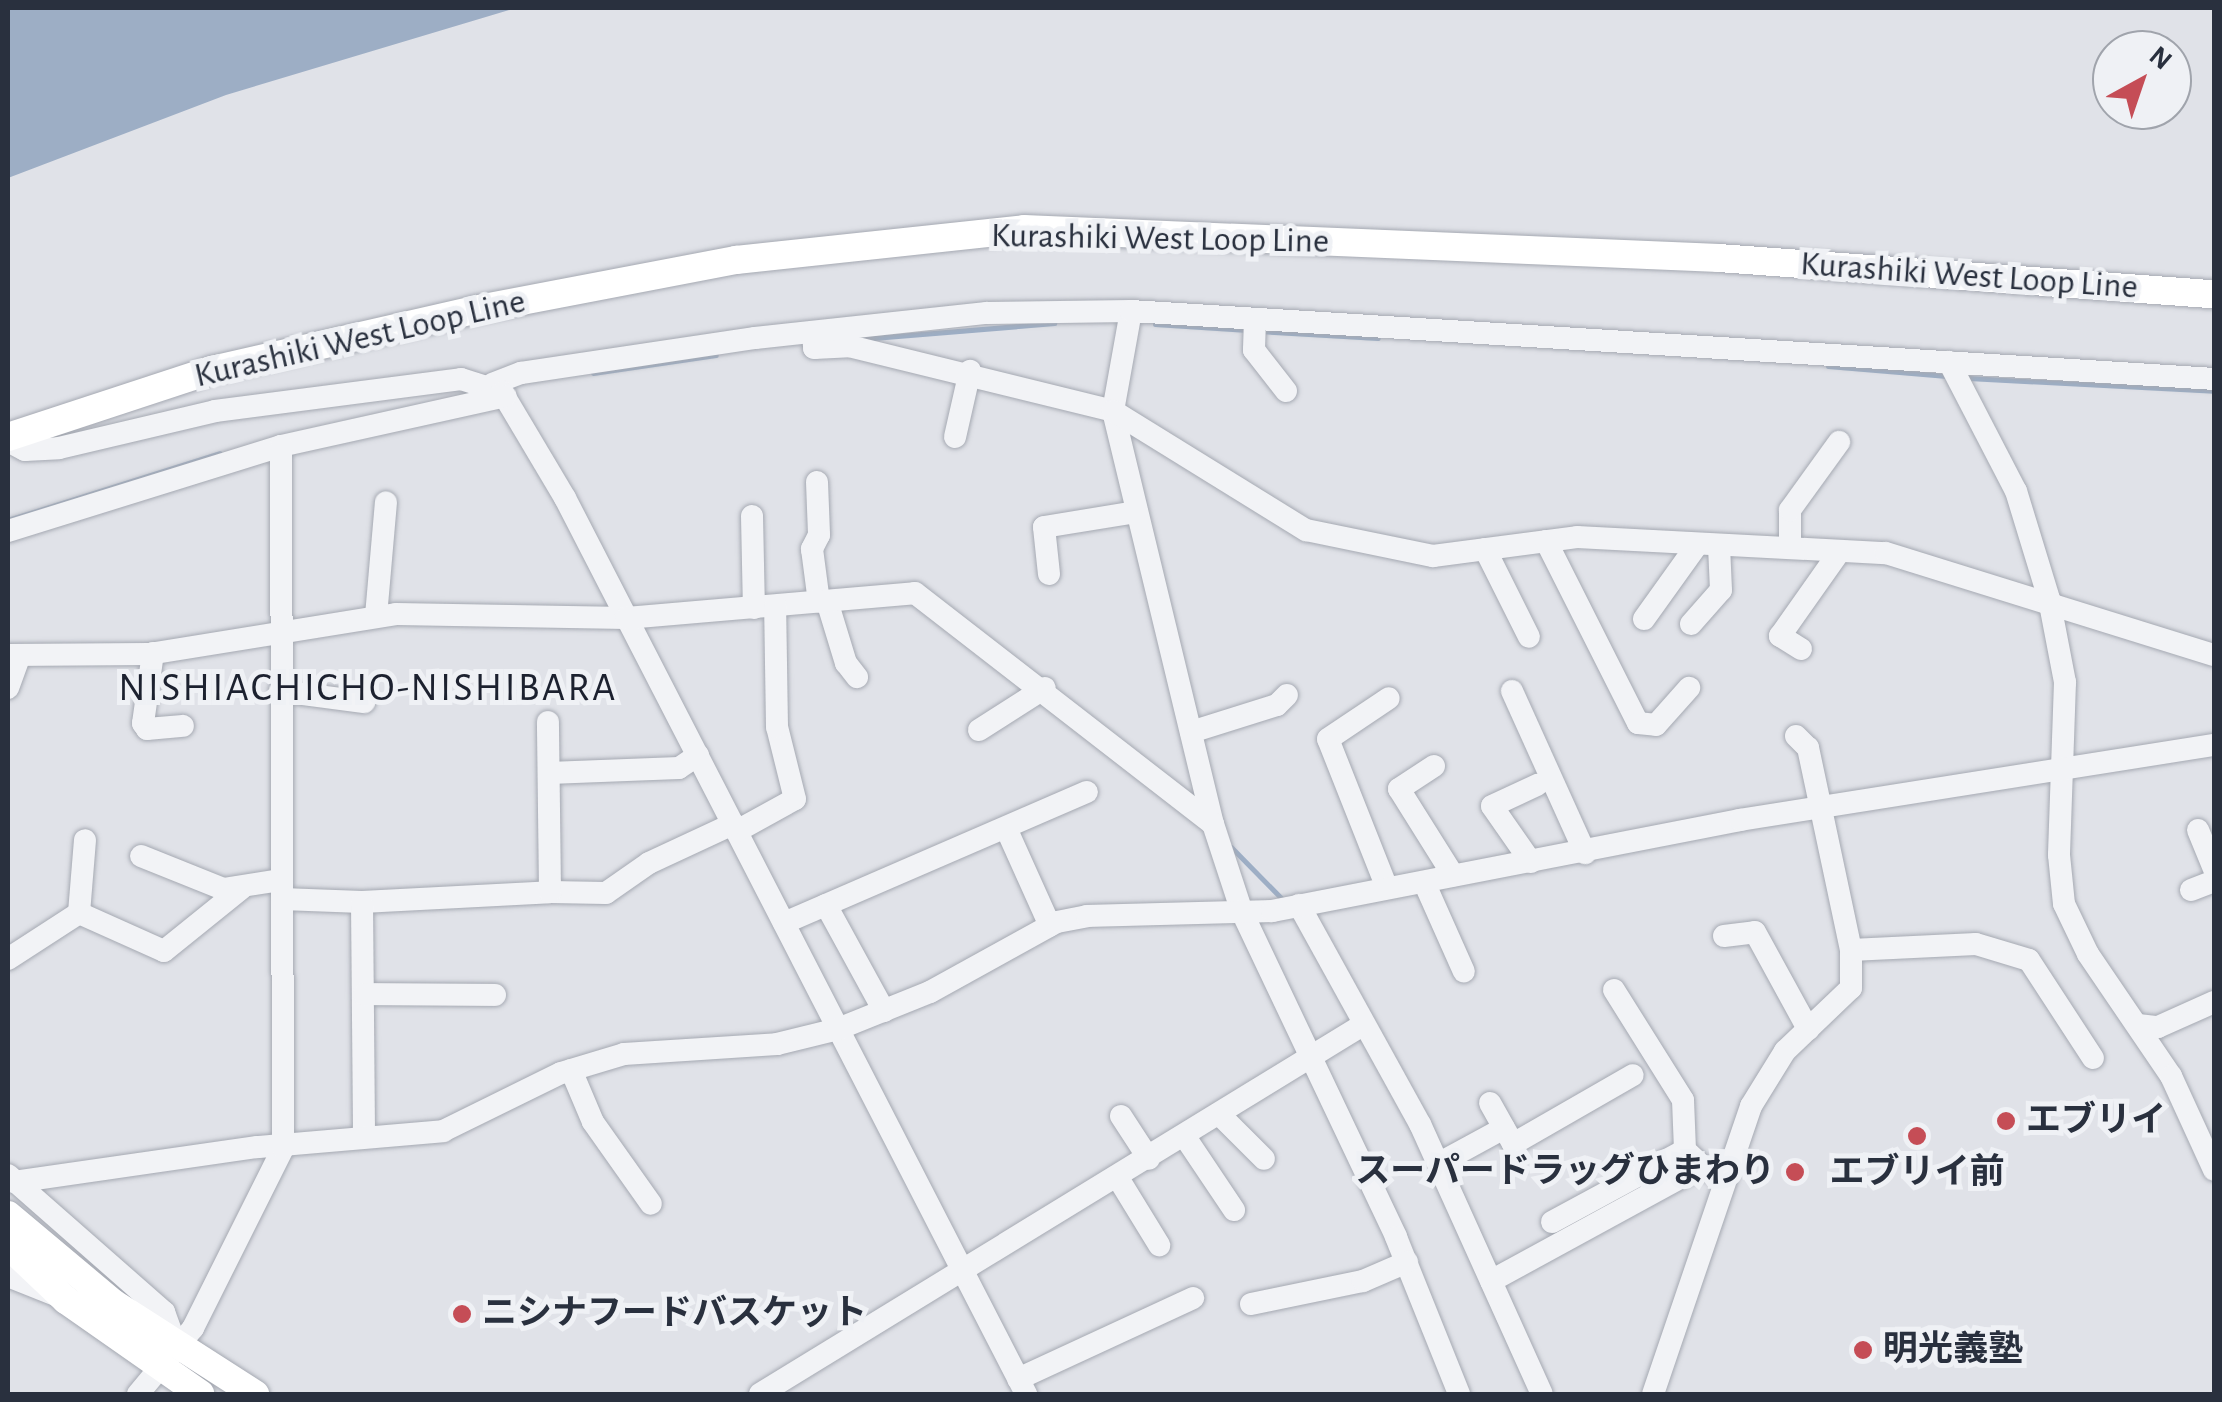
<!DOCTYPE html>
<html>
<head>
<meta charset="utf-8">
<style>
  body { margin:0 }
  #map { position:relative; width:2222px; height:1402px; overflow:hidden; background:#e0e2e8; font-family:"Alegreya Sans","Noto Sans JP",sans-serif }
  div>[style] { position:absolute }
  [style*='--x'] { left:calc(var(--x)*1px); top:calc(var(--y)*1px); width:calc(var(--w)*1px); rotate:calc(var(--a)*1deg) }
  .water>* { inset:0; background:#9daec5 }
  .stream>* { height:5px; margin:-2.5px; padding:0 2.5px; transform-origin:2.5px; border-radius:2.5px; background:#9daec5 }
  .roads { filter:drop-shadow(0 0 2px #a5a9b2) drop-shadow(0 0 2px #a5a9b2) }
  .minor>* { height:22px; margin:-11px; padding:0 11px; transform-origin:11px; border-radius:11px; background:#f2f3f6 }
  .major>* { height:28px; margin:-14px; padding:0 14px; transform-origin:14px; border-radius:14px; background:#fff }
  .dots>* { width:28px; height:28px; translate:-50% -50%; box-sizing:border-box; border:5px solid #eff1f5; border-radius:50% }
  span { translate:-50% -50%; white-space:nowrap; text-align:center; line-height:1.15; -webkit-text-stroke:10px #eff1f5; paint-order:stroke }
  .street-label { font-size:35px; color:#29303e }
  .poi-label { font-size:35px; color:#29303e; font-weight:700 }
  .left { translate:0 -50%; text-align:left }
  .right { translate:-100% -50%; text-align:right }
  .quarter-label { font-size:40px; color:#1c212f; letter-spacing:2.5px }
  .frame { position:absolute; inset:0; border:10px solid #29303e; pointer-events:none }
  .north { position:absolute; left:2092px; top:30px; width:100px; height:100px; box-sizing:border-box; background:#eff1f5; border:2px solid #a0a4ac; border-radius:50%; rotate:40deg; font-size:28px; font-weight:700; line-height:40px; text-align:center; color:#29303e }
  .north::after { content:''; display:block; margin:auto; width:35px; height:45px; background:#c54d56; clip-path:polygon(50% 0,100% 100%,50% 72%,0 100%) }
</style>
</head>
<body>
<div id="map">
  <div class="water">
    <i style="clip-path:polygon(8px 8px,516px 8px,226px 95px,8px 178px)"></i>
  </div>
  <div class="stream">
    <i style="--x:1155;--y:324;--w:93;--a:3.7"></i>
    <i style="--x:1259;--y:331;--w:119;--a:3.4"></i>
    <i style="--x:861;--y:339;--w:194;--a:-4.7"></i>
    <i style="--x:1828;--y:366;--w:119;--a:4.8"></i>
    <i style="--x:593;--y:373;--w:124;--a:-8.3"></i>
    <i style="--x:1968;--y:378;--w:246;--a:3"></i>
    <i style="--x:8;--y:520;--w:222;--a:-17.5"></i>
    <i style="--x:1231;--y:847;--w:74;--a:45.5"></i>
  </div>
  <div class="roads">
    <div class="minor">
      <i style="--x:1131;--y:311;--w:102;--a:100.2"></i>
      <i style="--x:1113;--y:411;--w:425;--a:76.4"></i>
      <i style="--x:1213;--y:824;--w:93;--a:71.8"></i>
      <i style="--x:1242;--y:912;--w:360;--a:64.6"></i>
      <i style="--x:1396;--y:1237;--w:169;--a:68.1"></i>
      <i style="--x:1255;--y:320;--w:30;--a:92"></i>
      <i style="--x:1254;--y:350;--w:52;--a:52"></i>
      <i style="--x:813;--y:332;--w:16;--a:86"></i>
      <i style="--x:814;--y:348;--w:35;--a:-3"></i>
      <i style="--x:849;--y:346;--w:272;--a:13.8"></i>
      <i style="--x:1113;--y:411;--w:227;--a:31.7"></i>
      <i style="--x:1306;--y:530;--w:130;--a:11.6"></i>
      <i style="--x:1433;--y:556;--w:145;--a:-7.5"></i>
      <i style="--x:1577;--y:537;--w:309;--a:3"></i>
      <i style="--x:1886;--y:553;--w:343;--a:17.3"></i>
      <i style="--x:1949;--y:362;--w:145;--a:62.6"></i>
      <i style="--x:2016;--y:491;--w:113;--a:73"></i>
      <i style="--x:2049;--y:599;--w:85;--a:79.1"></i>
      <i style="--x:2065;--y:682;--w:173;--a:92"></i>
      <i style="--x:2059;--y:855;--w:49;--a:84.2"></i>
      <i style="--x:2064;--y:904;--w:55;--a:64.4"></i>
      <i style="--x:2088;--y:954;--w:148;--a:55.8"></i>
      <i style="--x:2171;--y:1076;--w:103;--a:65.4"></i>
      <i style="--x:492;--y:384;--w:31;--a:-21"></i>
      <i style="--x:521;--y:373;--w:237;--a:-8.5"></i>
      <i style="--x:755;--y:338;--w:233;--a:-6.2"></i>
      <i style="--x:987;--y:313;--w:144;--a:-0.8"></i>
      <i style="--x:1131;--y:311;--w:1085;--a:3.59"></i>
      <i style="--x:955;--y:437;--w:68;--a:-77.2"></i>
      <i style="--x:8;--y:441;--w:19;--a:28"></i>
      <i style="--x:25;--y:450;--w:34;--a:-3"></i>
      <i style="--x:59;--y:448;--w:160;--a:-13.3"></i>
      <i style="--x:215;--y:411;--w:248;--a:-7.4"></i>
      <i style="--x:461;--y:379;--w:43;--a:17.6"></i>
      <i style="--x:502;--y:392;--w:123;--a:59.3"></i>
      <i style="--x:565;--y:498;--w:1008;--a:62.77"></i>
      <i style="--x:817;--y:482;--w:53;--a:87.8"></i>
      <i style="--x:819;--y:535;--w:16;--a:117"></i>
      <i style="--x:812;--y:549;--w:53;--a:82.5"></i>
      <i style="--x:752;--y:516;--w:92;--a:88.8"></i>
      <i style="--x:8;--y:531;--w:286;--a:-17.3"></i>
      <i style="--x:281;--y:446;--w:230;--a:-12.5"></i>
      <i style="--x:1546;--y:541;--w:204;--a:63.2"></i>
      <i style="--x:1638;--y:723;--w:18;--a:6"></i>
      <i style="--x:1656;--y:725;--w:50;--a:-48.3"></i>
      <i style="--x:1790;--y:548;--w:38;--a:-90"></i>
      <i style="--x:1790;--y:510;--w:84;--a:-54.2"></i>
      <i style="--x:1485;--y:549;--w:98;--a:63.4"></i>
      <i style="--x:1049;--y:574;--w:47;--a:-96.1"></i>
      <i style="--x:1044;--y:527;--w:94;--a:-9.2"></i>
      <i style="--x:827;--y:601;--w:65;--a:73"></i>
      <i style="--x:846;--y:663;--w:18;--a:52"></i>
      <i style="--x:376;--y:616;--w:114;--a:-85"></i>
      <i style="--x:1644;--y:619;--w:91;--a:-54.4"></i>
      <i style="--x:1691;--y:624;--w:45;--a:-48.6"></i>
      <i style="--x:1721;--y:590;--w:44;--a:-92.6"></i>
      <i style="--x:1801;--y:649;--w:25;--a:-148"></i>
      <i style="--x:1780;--y:636;--w:104;--a:-54.8"></i>
      <i style="--x:153;--y:653;--w:71;--a:98.1"></i>
      <i style="--x:143;--y:723;--w:7;--a:56"></i>
      <i style="--x:147;--y:729;--w:36;--a:-5"></i>
      <i style="--x:8;--y:655;--w:141;--a:-0.4"></i>
      <i style="--x:149;--y:654;--w:250;--a:-9.2"></i>
      <i style="--x:396;--y:614;--w:230;--a:1"></i>
      <i style="--x:626;--y:618;--w:290;--a:-4.9"></i>
      <i style="--x:915;--y:593;--w:377;--a:37.8"></i>
      <i style="--x:8;--y:688;--w:35;--a:-70"></i>
      <i style="--x:280;--y:691;--w:85;--a:7.5"></i>
      <i style="--x:1512;--y:691;--w:178;--a:65.7"></i>
      <i style="--x:979;--y:730;--w:78;--a:-32.5"></i>
      <i style="--x:1191;--y:732;--w:90;--a:-17.4"></i>
      <i style="--x:1277;--y:705;--w:14;--a:-45"></i>
      <i style="--x:1434;--y:766;--w:42;--a:146.7"></i>
      <i style="--x:1399;--y:789;--w:102;--a:57.9"></i>
      <i style="--x:549;--y:773;--w:130;--a:-2.2"></i>
      <i style="--x:679;--y:768;--w:23;--a:-34"></i>
      <i style="--x:1006;--y:828;--w:107;--a:65.8"></i>
      <i style="--x:2198;--y:830;--w:42;--a:67.7"></i>
      <i style="--x:737;--y:831;--w:66;--a:-28.9"></i>
      <i style="--x:795;--y:799;--w:74;--a:-104"></i>
      <i style="--x:777;--y:727;--w:121;--a:-90.9"></i>
      <i style="--x:141;--y:856;--w:88;--a:21.9"></i>
      <i style="--x:223;--y:889;--w:59;--a:-8.8"></i>
      <i style="--x:1531;--y:862;--w:68;--a:-124.9"></i>
      <i style="--x:1492;--y:806;--w:50;--a:-25"></i>
      <i style="--x:1424;--y:882;--w:98;--a:66"></i>
      <i style="--x:1387;--y:888;--w:160;--a:-111.6"></i>
      <i style="--x:1328;--y:739;--w:73;--a:-33.9"></i>
      <i style="--x:2191;--y:890;--w:25;--a:-21"></i>
      <i style="--x:550;--y:892;--w:56;--a:1"></i>
      <i style="--x:606;--y:893;--w:52;--a:-34.9"></i>
      <i style="--x:649;--y:863;--w:93;--a:-24.9"></i>
      <i style="--x:282;--y:899;--w:80;--a:2.1"></i>
      <i style="--x:362;--y:902;--w:188;--a:-3"></i>
      <i style="--x:550;--y:892;--w:170;--a:-90.7"></i>
      <i style="--x:362;--y:902;--w:235;--a:89.5"></i>
      <i style="--x:826;--y:905;--w:121;--a:61.3"></i>
      <i style="--x:1299;--y:905;--w:250;--a:61.1"></i>
      <i style="--x:1420;--y:1124;--w:296;--a:65.7"></i>
      <i style="--x:79;--y:913;--w:73;--a:-85.3"></i>
      <i style="--x:784;--y:923;--w:330;--a:-23.4"></i>
      <i style="--x:1724;--y:936;--w:31;--a:-7"></i>
      <i style="--x:1755;--y:932;--w:111;--a:61.3"></i>
      <i style="--x:1851;--y:950;--w:125;--a:-2.7"></i>
      <i style="--x:1976;--y:944;--w:55;--a:16.8"></i>
      <i style="--x:2029;--y:960;--w:117;--a:56.9"></i>
      <i style="--x:8;--y:959;--w:85;--a:-32.9"></i>
      <i style="--x:79;--y:913;--w:93;--a:24.1"></i>
      <i style="--x:164;--y:951;--w:100;--a:-38.9"></i>
      <i style="--x:1614;--y:990;--w:130;--a:57.9"></i>
      <i style="--x:1683;--y:1100;--w:50;--a:87.7"></i>
      <i style="--x:1685;--y:1150;--w:23;--a:43"></i>
      <i style="--x:364;--y:994;--w:131;--a:0.4"></i>
      <i style="--x:2138;--y:1025;--w:20;--a:6"></i>
      <i style="--x:2158;--y:1027;--w:61;--a:-24.1"></i>
      <i style="--x:571;--y:1070;--w:56;--a:67.1"></i>
      <i style="--x:593;--y:1122;--w:100;--a:54.7"></i>
      <i style="--x:1490;--y:1103;--w:47;--a:60.7"></i>
      <i style="--x:1513;--y:1144;--w:138;--a:-29.9"></i>
      <i style="--x:1220;--y:1115;--w:62;--a:45"></i>
      <i style="--x:1121;--y:1116;--w:51;--a:56.9"></i>
      <i style="--x:1185;--y:1137;--w:88;--a:56.1"></i>
      <i style="--x:1438;--y:1164;--w:75;--a:-28.6"></i>
      <i style="--x:8;--y:1175;--w:208;--a:41.3"></i>
      <i style="--x:164;--y:1312;--w:37;--a:70"></i>
      <i style="--x:1118;--y:1178;--w:79;--a:58.5"></i>
      <i style="--x:14;--y:1182;--w:246;--a:-8.2"></i>
      <i style="--x:258;--y:1147;--w:186;--a:-4.9"></i>
      <i style="--x:443;--y:1131;--w:131;--a:-26.2"></i>
      <i style="--x:561;--y:1073;--w:66;--a:-16.8"></i>
      <i style="--x:624;--y:1054;--w:153;--a:-3.7"></i>
      <i style="--x:777;--y:1044;--w:63;--a:-13.8"></i>
      <i style="--x:838;--y:1029;--w:99;--a:-21.9"></i>
      <i style="--x:930;--y:992;--w:145;--a:-28.9"></i>
      <i style="--x:1057;--y:922;--w:31;--a:-11"></i>
      <i style="--x:1087;--y:916;--w:185;--a:-1.5"></i>
      <i style="--x:1272;--y:911;--w:477;--a:-11"></i>
      <i style="--x:1740;--y:820;--w:480;--a:-9"></i>
      <i style="--x:1552;--y:1222;--w:151;--a:-28.4"></i>
      <i style="--x:8;--y:1276;--w:54;--a:21.8"></i>
      <i style="--x:1491;--y:1281;--w:240;--a:-28.6"></i>
      <i style="--x:1702;--y:1166;--w:23;--a:31"></i>
      <i style="--x:1251;--y:1304;--w:114;--a:-11.6"></i>
      <i style="--x:1363;--y:1281;--w:48;--a:-23.4"></i>
      <i style="--x:1018;--y:1379;--w:193;--a:-24.8"></i>
      <i style="--x:138;--y:1394;--w:86;--a:-50.2"></i>
      <i style="--x:193;--y:1328;--w:201;--a:-63.4"></i>
      <i style="--x:283;--y:1148;--w:702;--a:-90.16"></i>
      <i style="--x:760;--y:1394;--w:705;--a:-31.48"></i>
      <i style="--x:1653;--y:1394;--w:304;--a:-71.2"></i>
      <i style="--x:1751;--y:1106;--w:65;--a:-58.3"></i>
      <i style="--x:1785;--y:1051;--w:91;--a:-43.7"></i>
      <i style="--x:1851;--y:988;--w:38;--a:-90"></i>
      <i style="--x:1851;--y:950;--w:207;--a:-102"></i>
      <i style="--x:1808;--y:748;--w:17;--a:-135"></i>
    </div>
    <div class="major">
      <i style="--x:8;--y:437;--w:215;--a:-18.2"></i>
      <i style="--x:212;--y:370;--w:269;--a:-12.9"></i>
      <i style="--x:474;--y:310;--w:267;--a:-10.8"></i>
      <i style="--x:736;--y:260;--w:290;--a:-6.1"></i>
      <i style="--x:1024;--y:229;--w:696;--a:2.39"></i>
      <i style="--x:1719;--y:258;--w:496;--a:4.2"></i>
      <i style="--x:8;--y:1215;--w:137;--a:40"></i>
      <i style="--x:113;--y:1303;--w:169;--a:32.7"></i>
      <i style="--x:8;--y:1245;--w:80;--a:43.5"></i>
      <i style="--x:66;--y:1300;--w:164;--a:35"></i>
    </div>
  </div>
  <div class="dots">
    <i style="left:2006px;top:1121px;background:#c54d56"></i>
    <i style="left:1917px;top:1136px;background:#c54d56"></i>
    <i style="left:1795px;top:1172px;background:#c54d56"></i>
    <i style="left:462px;top:1314px;background:#c54d56"></i>
    <i style="left:1863px;top:1350px;background:#c54d56"></i>
  </div>
  <div class="street-label">
    <span style="left:1160px;top:239px;rotate:1deg">Kurashiki West Loop Line</span>
    <span style="left:1969px;top:276px;rotate:4deg">Kurashiki West Loop Line</span>
    <span style="left:360px;top:339px;rotate:-13deg">Kurashiki West Loop Line</span>
  </div>
  <div class="poi-label">
    <span class="left" style="left:2026px;top:1121px">エブリイ</span>
    <span class="right" style="left:1775px;top:1172px">スーパードラッグひまわり</span>
    <span style="left:1917px;top:1173px">エブリイ前</span>
    <span class="left" style="left:482px;top:1314px">ニシナフードバスケット</span>
    <span class="left" style="left:1883px;top:1350px">明光義塾</span>
  </div>
  <div class="quarter-label">
    <span style="left:368px;top:688px">NISHIACHICHO-NISHIBARA</span>
  </div>
  <div class="frame"></div>
  <div class="north">N</div>
</div>
</body>
</html>
